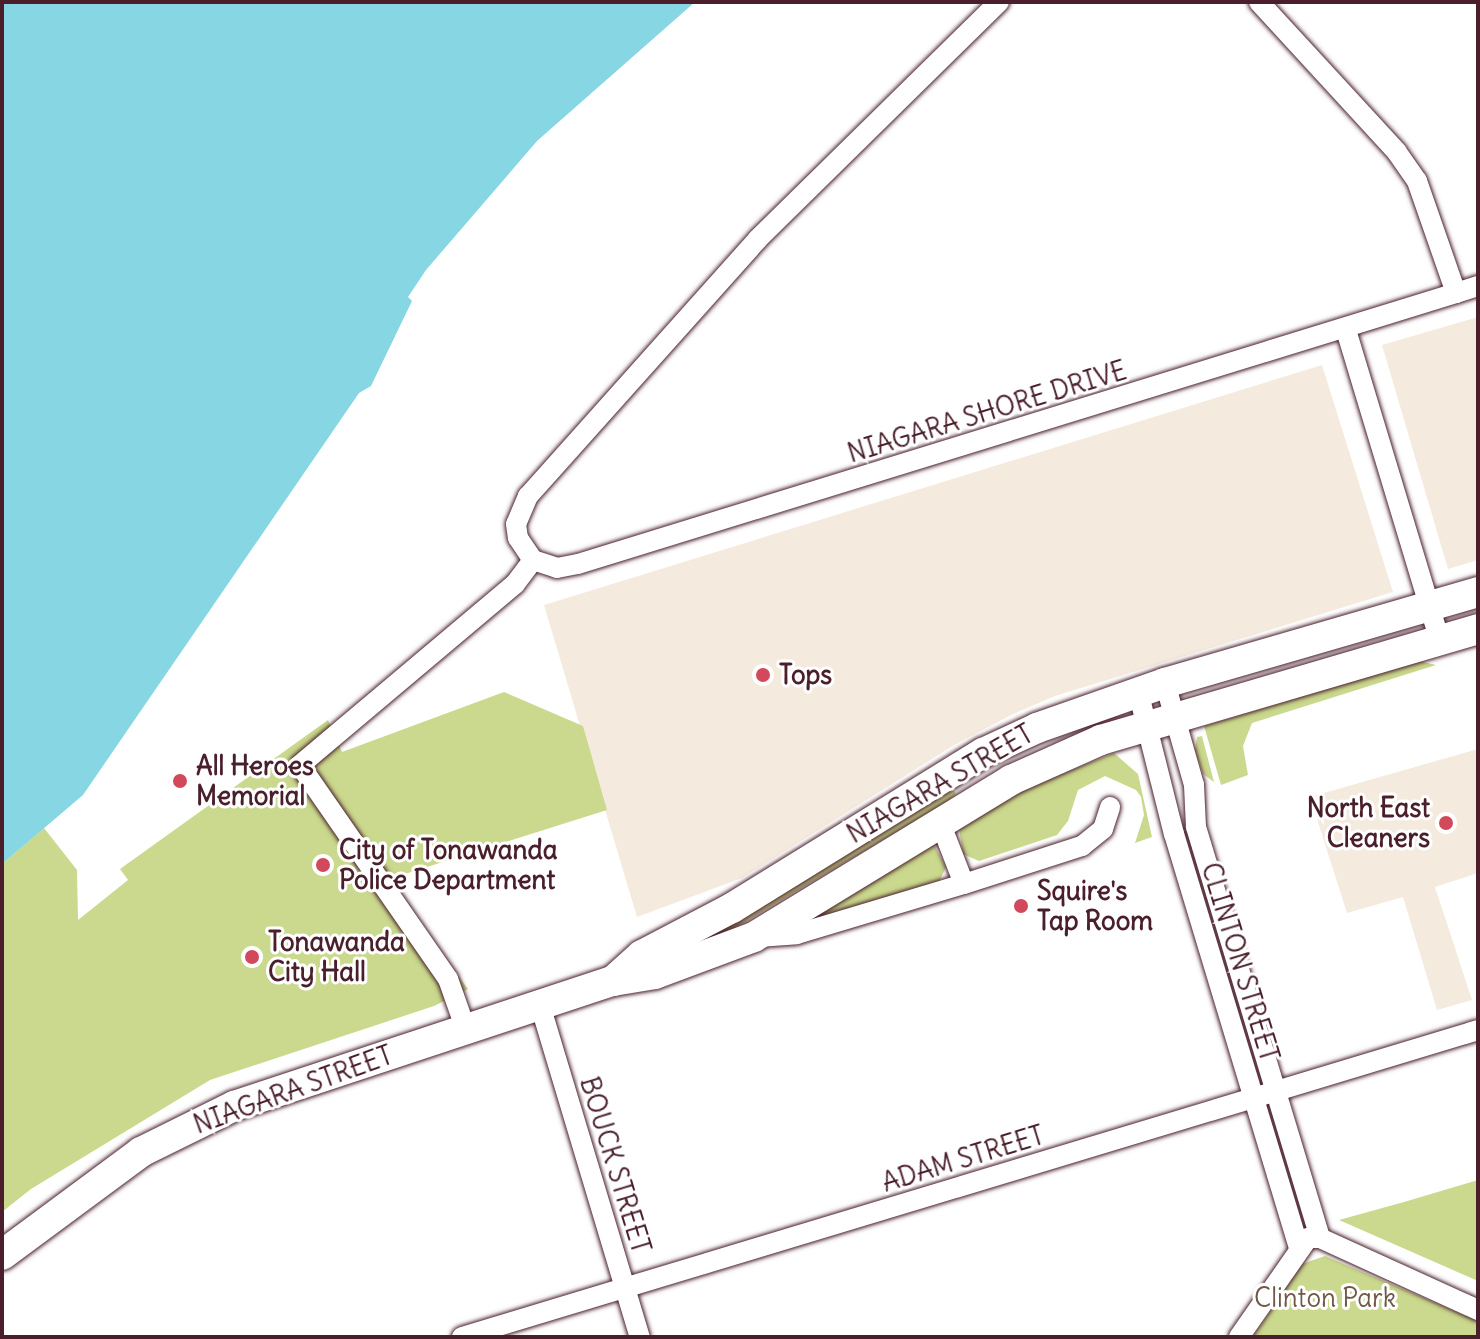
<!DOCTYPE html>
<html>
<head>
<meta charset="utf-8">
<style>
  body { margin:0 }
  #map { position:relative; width:1480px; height:1339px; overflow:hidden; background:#fff; font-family:Delius,sans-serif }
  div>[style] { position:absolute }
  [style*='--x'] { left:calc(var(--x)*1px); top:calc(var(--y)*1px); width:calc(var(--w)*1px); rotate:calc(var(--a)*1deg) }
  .built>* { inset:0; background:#f5eade }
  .green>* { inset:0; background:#cad98d }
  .water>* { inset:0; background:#87d6e3 }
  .roads { filter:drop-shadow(0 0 2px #4a1f2b) drop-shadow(0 0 2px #4a1f2b) }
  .street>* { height:20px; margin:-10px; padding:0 10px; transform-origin:10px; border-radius:10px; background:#fff }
  .secondary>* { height:30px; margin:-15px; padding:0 15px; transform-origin:15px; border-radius:15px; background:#fff }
  .dots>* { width:22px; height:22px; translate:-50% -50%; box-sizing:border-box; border:4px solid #fff; border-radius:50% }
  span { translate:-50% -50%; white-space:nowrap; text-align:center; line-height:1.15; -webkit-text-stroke:6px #fff; paint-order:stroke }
  .street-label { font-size:26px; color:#4a1f2b }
  .poi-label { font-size:26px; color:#4a1f2b; font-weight:700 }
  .left { translate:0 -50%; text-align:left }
  .right { translate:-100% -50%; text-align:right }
  .park-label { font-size:26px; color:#705748 }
  .frame { position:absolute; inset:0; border:4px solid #4a1f2b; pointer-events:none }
</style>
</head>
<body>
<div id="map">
  <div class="built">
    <i style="clip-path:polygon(1478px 317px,1478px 560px,1448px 569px,1382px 345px)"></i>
    <i style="clip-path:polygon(1322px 365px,1393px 592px,1055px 696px,1011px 715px,954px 745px,742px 878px,637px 917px,544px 605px)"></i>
    <i style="clip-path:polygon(1478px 749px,1478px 873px,1435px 887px,1472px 1000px,1437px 1010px,1403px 897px,1347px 913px,1310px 797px)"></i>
  </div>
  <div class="green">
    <i style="clip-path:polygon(1419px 661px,1436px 665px,1252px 723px,1243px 746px,1248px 775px,1221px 785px,1204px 726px)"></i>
    <i style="clip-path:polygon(504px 692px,583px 726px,607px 810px,386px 880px,468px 989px,434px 1006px,210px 1080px,31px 1189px,2px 1212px,2px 864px,44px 828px,77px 870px,78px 920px,128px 880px,120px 869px,328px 720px,342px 752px)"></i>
    <i style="clip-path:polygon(1202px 736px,1214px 782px,1203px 774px,1195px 750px,1197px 737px)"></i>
    <i style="clip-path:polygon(1114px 753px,1138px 774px,1152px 837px,1135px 843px,1144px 815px,1141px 797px,1136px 790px,1105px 776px,1078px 790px,1068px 821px,1057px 835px,979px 861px,963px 854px,959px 828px,1027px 788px)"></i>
    <i style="clip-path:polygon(951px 786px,956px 794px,947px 802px,714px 940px,712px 935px)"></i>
    <i style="clip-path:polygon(933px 843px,946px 867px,939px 882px,807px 922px)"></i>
    <i style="clip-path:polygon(1478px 1180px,1478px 1281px,1339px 1220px,1404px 1202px)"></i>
    <i style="clip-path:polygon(1325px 1256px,1478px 1321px,1478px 1337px,1253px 1337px,1302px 1264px)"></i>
  </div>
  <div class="water">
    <i style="clip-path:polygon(2px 2px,695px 2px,537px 141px,426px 270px,408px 297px,412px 301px,371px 386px,359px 393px,83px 795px,2px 864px)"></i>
  </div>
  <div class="roads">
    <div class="street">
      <i style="--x:999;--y:2;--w:338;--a:135.5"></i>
      <i style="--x:758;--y:239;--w:345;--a:131.8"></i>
      <i style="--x:528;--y:496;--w:30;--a:113"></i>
      <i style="--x:516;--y:524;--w:14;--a:82"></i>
      <i style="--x:518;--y:538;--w:27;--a:56"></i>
      <i style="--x:533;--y:560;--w:25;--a:18"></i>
      <i style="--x:557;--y:568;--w:21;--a:-11"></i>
      <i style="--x:578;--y:564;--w:919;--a:-17.15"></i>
      <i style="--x:1456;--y:293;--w:119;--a:-109.2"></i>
      <i style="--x:1417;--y:181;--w:35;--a:-125"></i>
      <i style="--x:1397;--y:152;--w:204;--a:-132.6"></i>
      <i style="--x:1456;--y:293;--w:23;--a:-18"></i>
      <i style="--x:1346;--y:330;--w:325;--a:73.2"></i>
      <i style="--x:1165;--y:683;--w:106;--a:74.1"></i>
      <i style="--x:1194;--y:785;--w:42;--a:87.3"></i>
      <i style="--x:1196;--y:827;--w:429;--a:73.2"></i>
      <i style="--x:1138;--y:691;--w:147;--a:75.9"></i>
      <i style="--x:1174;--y:834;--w:430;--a:73.2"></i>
      <i style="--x:940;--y:822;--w:66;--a:68.8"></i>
      <i style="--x:964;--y:884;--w:124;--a:-17.9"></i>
      <i style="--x:1082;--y:846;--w:27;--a:-39"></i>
      <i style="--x:1103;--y:829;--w:23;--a:-72"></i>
      <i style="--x:758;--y:937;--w:39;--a:-4"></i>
      <i style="--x:797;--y:934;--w:174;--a:-16.7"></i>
      <i style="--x:541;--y:1008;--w:344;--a:73.3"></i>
      <i style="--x:466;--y:1030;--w:54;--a:-109.4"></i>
      <i style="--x:448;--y:979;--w:260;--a:-124.7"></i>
      <i style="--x:300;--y:765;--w:281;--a:-40.1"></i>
      <i style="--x:515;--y:584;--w:30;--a:-53"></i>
      <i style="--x:462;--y:1337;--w:1061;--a:-16.81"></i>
      <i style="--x:1239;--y:1337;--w:121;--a:-55.1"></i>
      <i style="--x:1308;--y:1238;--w:12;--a:0"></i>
      <i style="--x:1320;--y:1238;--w:174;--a:24.5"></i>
    </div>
    <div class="secondary">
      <i style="--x:613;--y:981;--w:39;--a:-42"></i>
      <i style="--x:642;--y:955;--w:102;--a:-27.6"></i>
      <i style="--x:732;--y:908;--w:295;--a:-31.7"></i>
      <i style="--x:983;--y:753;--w:60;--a:-24.8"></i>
      <i style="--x:1037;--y:728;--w:136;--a:-19.4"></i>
      <i style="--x:1165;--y:683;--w:326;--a:-16.2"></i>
      <i style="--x:2;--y:1255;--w:173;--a:-36.5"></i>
      <i style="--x:141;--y:1152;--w:104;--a:-26.3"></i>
      <i style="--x:234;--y:1106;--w:399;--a:-18.3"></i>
      <i style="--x:613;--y:981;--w:43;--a:-9.5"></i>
      <i style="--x:655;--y:974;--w:106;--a:-20.5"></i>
      <i style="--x:754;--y:937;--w:301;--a:-31.4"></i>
      <i style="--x:1011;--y:780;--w:98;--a:-24"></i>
      <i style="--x:1101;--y:740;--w:393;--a:-16.4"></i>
    </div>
  </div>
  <div class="dots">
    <i style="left:763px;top:675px;background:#d1495b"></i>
    <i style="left:180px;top:781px;background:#d1495b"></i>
    <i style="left:1446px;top:823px;background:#d1495b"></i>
    <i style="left:323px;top:865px;background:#d1495b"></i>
    <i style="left:1021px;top:906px;background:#d1495b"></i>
    <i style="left:252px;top:957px;background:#d1495b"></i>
  </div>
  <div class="street-label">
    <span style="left:987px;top:412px;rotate:-17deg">NIAGARA SHORE DRIVE</span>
    <span style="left:940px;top:784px;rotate:-30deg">NIAGARA STREET</span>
    <span style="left:1240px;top:962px;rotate:73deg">CLINTON STREET</span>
    <span style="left:293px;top:1090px;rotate:-20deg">NIAGARA STREET</span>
    <span style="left:963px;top:1159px;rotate:-17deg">ADAM STREET</span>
    <span style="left:615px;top:1165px;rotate:73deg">BOUCK STREET</span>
  </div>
  <div class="poi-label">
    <span class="left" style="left:779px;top:675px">Tops</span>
    <span class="left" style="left:196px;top:781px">All Heroes<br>Memorial</span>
    <span class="right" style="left:1430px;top:823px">North East<br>Cleaners</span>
    <span class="left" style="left:339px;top:865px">City of Tonawanda<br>Police Department</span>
    <span class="left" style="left:1037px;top:906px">Squire's<br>Tap Room</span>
    <span class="left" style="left:268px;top:957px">Tonawanda<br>City Hall</span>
  </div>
  <div class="park-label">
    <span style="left:1325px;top:1298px">Clinton Park</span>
  </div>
  <div class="frame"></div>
</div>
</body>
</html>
